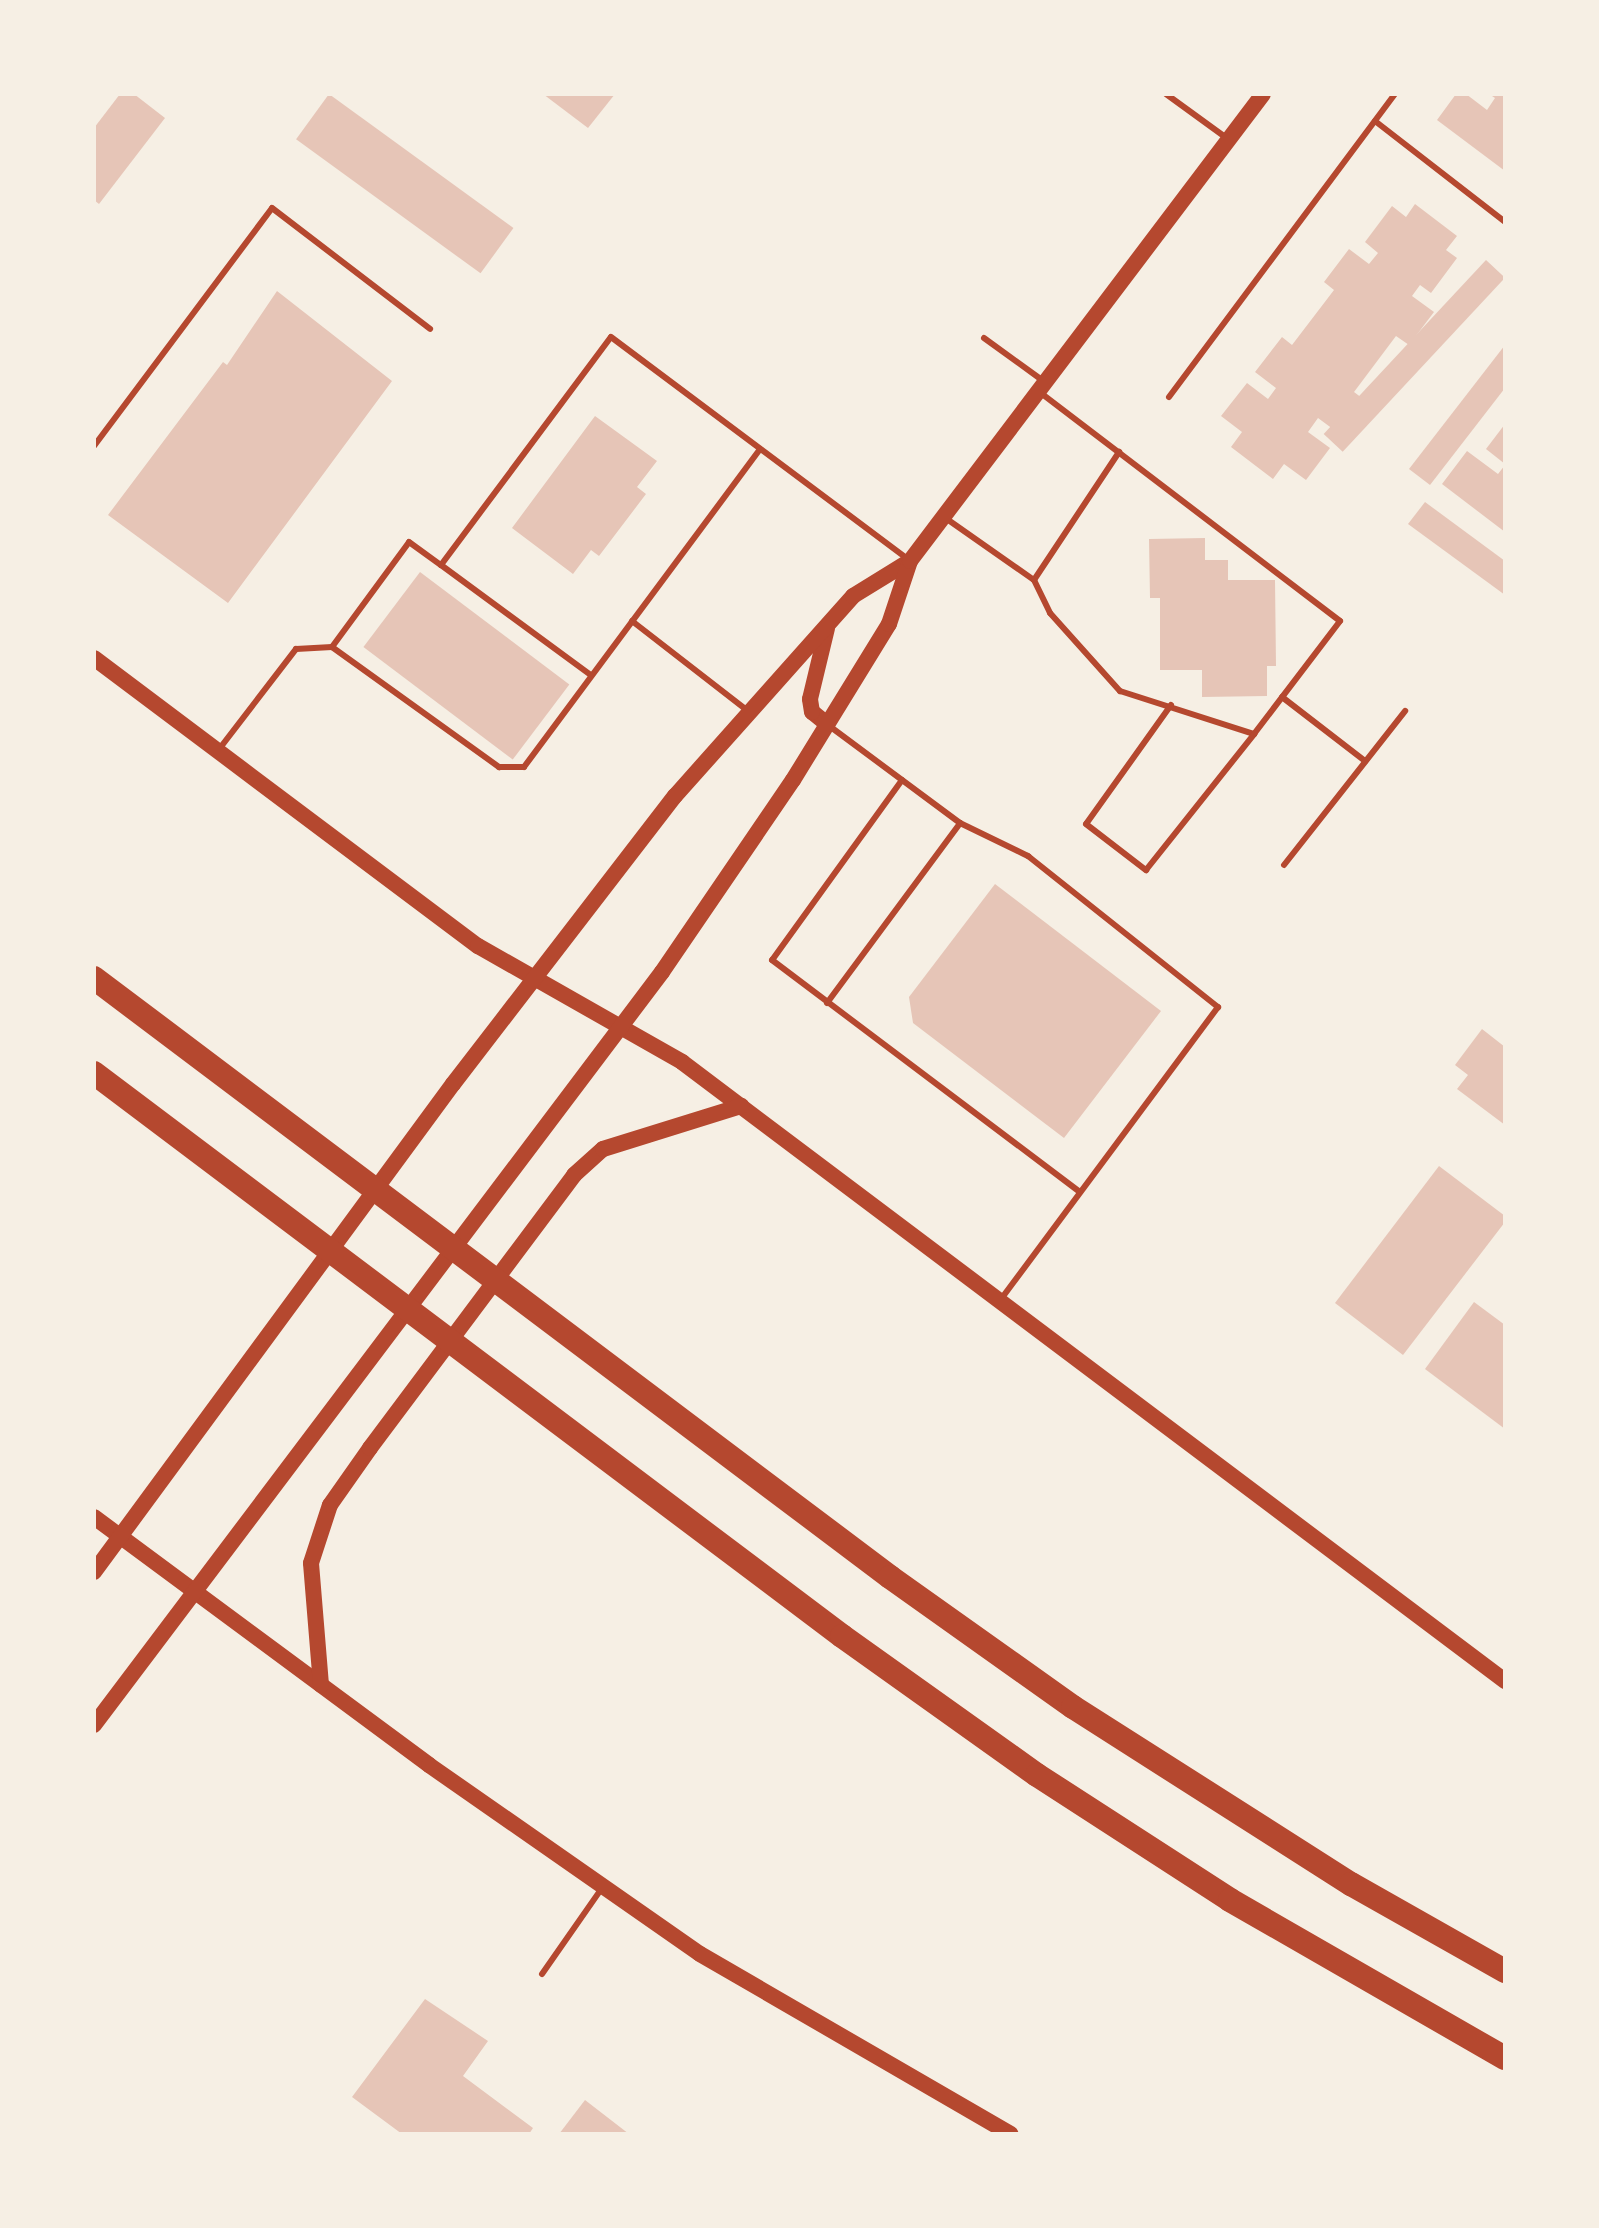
<!DOCTYPE html>
<html>
<head>
<meta charset="utf-8">
<style>
  body { margin:0 }
  #map { position:relative; width:1599px; height:2228px; overflow:hidden; background:#f6efe4; font-family:"Work Sans",sans-serif }
  div>[style] { position:absolute }
  [style*='--x'] { left:calc(var(--x)*1px); top:calc(var(--y)*1px); width:calc(var(--w)*1px); rotate:calc(var(--a)*1deg) }
  .building>* { inset:0; background:#e6c5b7; transform-origin:0 0 }
  .service>* { height:6px; margin:-3px; padding:0 3px; transform-origin:3px; border-radius:3px; background:#b5482f }
  .secondary>* { height:16px; margin:-8px; padding:0 8px; transform-origin:8px; border-radius:8px; background:#b5482f }
  .motorway>* { height:24px; margin:-12px; padding:0 12px; transform-origin:12px; border-radius:12px; background:#b5482f }
  span { translate:-50% -50%; white-space:nowrap; text-align:center; line-height:1.15; -webkit-text-stroke:6px #f6efe4; paint-order:stroke }
  .frame { position:absolute; inset:0; border:96px solid #f6efe4; pointer-events:none }
</style>
</head>
<body>
<div id="map">
  <div class="building">
    <i style="clip-path:polygon(120px 94px,134px 94px,165px 118px,99px 204px,94px 200px,94px 128px)"></i>
    <i style="left:329px;top:94px;width:228px;height:56px;rotate:36deg"></i>
    <i style="clip-path:polygon(543px 94px,615px 94px,588px 128px)"></i>
    <i style="clip-path:polygon(1456px 94px,1466px 94px,1487px 110px,1495px 98px,1489px 94px,1505px 94px,1505px 171px,1437px 120px)"></i>
    <i style="clip-path:polygon(1415px 204px,1457px 236px,1446px 250px,1457px 258px,1431px 293px,1420px 285px,1412px 296px,1434px 312px,1409px 345px,1396px 336px,1354px 392px,1366px 401px,1341px 435px,1318px 418px,1308px 432px,1330px 448px,1306px 480px,1284px 464px,1273px 479px,1231px 447px,1242px 432px,1221px 416px,1247px 383px,1268px 399px,1276px 388px,1255px 372px,1282px 337px,1292px 345px,1334px 290px,1324px 282px,1349px 249px,1369px 264px,1378px 253px,1365px 242px,1392px 206px,1406px 217px)"></i>
    <i style="left:1486px;top:260px;width:26px;height:238px;rotate:43deg"></i>
    <i style="clip-path:polygon(277px 291px,392px 381px,228px 603px,108px 515px,223px 362px,227px 365px)"></i>
    <i style="clip-path:polygon(1505px 345px,1505px 388px,1430px 485px,1409px 469px)"></i>
    <i style="clip-path:polygon(595px 416px,657px 461px,637px 487px,646px 494px,599px 556px,591px 550px,573px 574px,512px 528px)"></i>
    <i style="clip-path:polygon(1505px 424px,1505px 464px,1486px 449px)"></i>
    <i style="clip-path:polygon(1467px 451px,1498px 474px,1505px 465px,1505px 532px,1442px 484px)"></i>
    <i style="clip-path:polygon(1425px 502px,1505px 561px,1505px 595px,1408px 524px)"></i>
    <i style="clip-path:polygon(1205px 538px,1205px 560px,1228px 560px,1228px 580px,1275px 580px,1276px 666px,1267px 666px,1267px 696px,1202px 697px,1202px 670px,1160px 670px,1160px 598px,1150px 598px,1149px 539px)"></i>
    <i style="left:420px;top:572px;width:187px;height:94px;rotate:37deg"></i>
    <i style="clip-path:polygon(995px 884px,1161px 1011px,1064px 1138px,913px 1023px,909px 997px)"></i>
    <i style="clip-path:polygon(1482px 1029px,1505px 1047px,1505px 1125px,1457px 1089px,1468px 1075px,1455px 1065px)"></i>
    <i style="clip-path:polygon(1439px 1166px,1505px 1216px,1505px 1222px,1403px 1355px,1335px 1303px)"></i>
    <i style="clip-path:polygon(1474px 1302px,1505px 1325px,1505px 1429px,1425px 1369px)"></i>
    <i style="clip-path:polygon(425px 1999px,488px 2041px,463px 2076px,533px 2128px,529px 2134px,402px 2134px,352px 2097px)"></i>
    <i style="clip-path:polygon(585px 2100px,629px 2134px,559px 2134px)"></i>
  </div>
  <div class="service">
    <i style="--x:1166;--y:94;--w:77;--a:36"></i>
    <i style="--x:1375;--y:121;--w:165;--a:37.8"></i>
    <i style="--x:984;--y:338;--w:72;--a:35.9"></i>
    <i style="--x:1169;--y:397;--w:378;--a:-53.3"></i>
    <i style="--x:94;--y:446;--w:297;--a:-53.2"></i>
    <i style="--x:272;--y:208;--w:199;--a:37.4"></i>
    <i style="--x:944;--y:517;--w:110;--a:35"></i>
    <i style="--x:1034;--y:580;--w:37;--a:64"></i>
    <i style="--x:1050;--y:613;--w:105;--a:48.1"></i>
    <i style="--x:1120;--y:691;--w:141;--a:17.8"></i>
    <i style="--x:1254;--y:734;--w:142;--a:-52.7"></i>
    <i style="--x:1340;--y:621;--w:378;--a:-142.7"></i>
    <i style="--x:441;--y:565;--w:186;--a:36.3"></i>
    <i style="--x:1034;--y:580;--w:154;--a:-56.4"></i>
    <i style="--x:632;--y:621;--w:147;--a:37.8"></i>
    <i style="--x:332;--y:647;--w:206;--a:35.7"></i>
    <i style="--x:499;--y:767;--w:25;--a:0"></i>
    <i style="--x:524;--y:767;--w:396;--a:-53.4"></i>
    <i style="--x:1282;--y:697;--w:105;--a:37.6"></i>
    <i style="--x:1171;--y:705;--w:146;--a:125.5"></i>
    <i style="--x:1086;--y:824;--w:76;--a:37.5"></i>
    <i style="--x:1146;--y:870;--w:174;--a:-51.5"></i>
    <i style="--x:828;--y:725;--w:164;--a:36.6"></i>
    <i style="--x:960;--y:823;--w:76;--a:25.9"></i>
    <i style="--x:1028;--y:856;--w:243;--a:38.5"></i>
    <i style="--x:1218;--y:1007;--w:366;--a:126.6"></i>
    <i style="--x:220;--y:748;--w:125;--a:-52.5"></i>
    <i style="--x:296;--y:649;--w:36;--a:-3"></i>
    <i style="--x:332;--y:647;--w:130;--a:-53.7"></i>
    <i style="--x:409;--y:542;--w:39;--a:36"></i>
    <i style="--x:441;--y:565;--w:284;--a:-53.3"></i>
    <i style="--x:611;--y:337;--w:372;--a:36.8"></i>
    <i style="--x:902;--y:780;--w:222;--a:125.8"></i>
    <i style="--x:772;--y:960;--w:383;--a:37"></i>
    <i style="--x:1284;--y:865;--w:196;--a:-51.8"></i>
    <i style="--x:827;--y:1003;--w:224;--a:-53.5"></i>
    <i style="--x:542;--y:1974;--w:105;--a:-55.1"></i>
  </div>
  <div class="secondary">
    <i style="--x:94;--y:658;--w:480;--a:36.9"></i>
    <i style="--x:478;--y:946;--w:235;--a:29.6"></i>
    <i style="--x:682;--y:1062;--w:1030;--a:36.95"></i>
    <i style="--x:827;--y:724;--w:19;--a:-141"></i>
    <i style="--x:812;--y:712;--w:13;--a:-99"></i>
    <i style="--x:810;--y:699;--w:73;--a:-76.5"></i>
    <i style="--x:94;--y:1517;--w:417;--a:36.5"></i>
    <i style="--x:429;--y:1765;--w:330;--a:34.9"></i>
    <i style="--x:700;--y:1954;--w:359;--a:30.1"></i>
    <i style="--x:94;--y:1572;--w:606;--a:-53.66"></i>
    <i style="--x:453;--y:1084;--w:364;--a:-52.4"></i>
    <i style="--x:675;--y:796;--w:268;--a:-48.3"></i>
    <i style="--x:853;--y:596;--w:67;--a:-31.6"></i>
    <i style="--x:321;--y:1685;--w:122;--a:-94.7"></i>
    <i style="--x:311;--y:1563;--w:61;--a:-71.9"></i>
    <i style="--x:330;--y:1505;--w:70;--a:-54.9"></i>
    <i style="--x:370;--y:1448;--w:341;--a:-53.2"></i>
    <i style="--x:574;--y:1175;--w:39;--a:-42"></i>
    <i style="--x:603;--y:1149;--w:145;--a:-17.3"></i>
    <i style="--x:94;--y:1725;--w:943;--a:-52.97"></i>
    <i style="--x:662;--y:972;--w:232;--a:-55.7"></i>
    <i style="--x:793;--y:780;--w:183;--a:-58.4"></i>
    <i style="--x:889;--y:624;--w:66;--a:-71.6"></i>
    <i style="--x:910;--y:561;--w:585;--a:-52.91"></i>
  </div>
  <div class="motorway">
    <i style="--x:94;--y:978;--w:996;--a:36.96"></i>
    <i style="--x:890;--y:1577;--w:224;--a:35.4"></i>
    <i style="--x:1073;--y:1707;--w:330;--a:32.5"></i>
    <i style="--x:1351;--y:1884;--w:177;--a:29.5"></i>
    <i style="--x:94;--y:1073;--w:936;--a:36.97"></i>
    <i style="--x:842;--y:1636;--w:239;--a:35.5"></i>
    <i style="--x:1037;--y:1775;--w:230;--a:32.9"></i>
    <i style="--x:1230;--y:1900;--w:317;--a:29.9"></i>
  </div>
  <div class="frame"></div>
</div>
</body>
</html>
